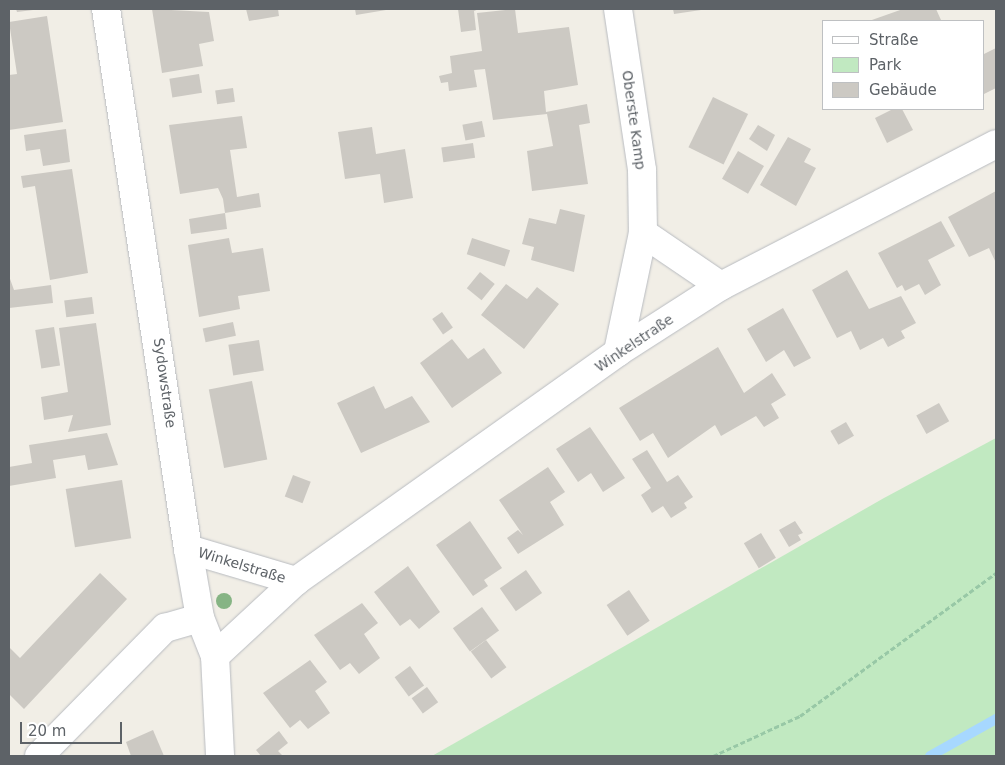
<!DOCTYPE html>
<html>
<head>
<meta charset="utf-8">
<style>
  body { margin:0 }
  #map { position:relative; width:1005px; height:765px; overflow:hidden; background:#f1eee6; font-family:"DejaVu Sans",sans-serif }
  div>[style] { position:absolute }
  [style*='--x'] { left:calc(var(--x)*1px); top:calc(var(--y)*1px); width:calc(var(--w)*1px); rotate:calc(var(--a)*1deg) }
  .green>* { inset:0; background:#c1e9c1 }
  .stream>* { height:10px; margin:-5px; padding:0 5px; transform-origin:5px; border-radius:5px; background:#a7d8ff }
  .building>* { inset:0; background:#ccc9c3; transform-origin:0 0 }
  .path>* { height:3px; margin-top:-1.5px; transform-origin:0; background:repeating-linear-gradient(90deg,#98c8a6 0 5px,transparent 0 7.5px) }
  .roads { filter:drop-shadow(0 0 1px #b8bbc0) drop-shadow(0 0 1px #b8bbc0) }
  .minor>* { height:28px; margin:-14px; padding:0 14px; transform-origin:14px; border-radius:14px; background:#fff }
  .trees>* { width:16px; height:16px; margin:-8px; border-radius:50%; background:#86b484 }
  span { translate:-50% -50%; white-space:nowrap; text-align:center; line-height:1.15; -webkit-text-stroke:4px #fff; paint-order:stroke }
  .street-label { font-size:14px; color:#5d6267 }
  .frame { position:absolute; inset:0; border:10px solid #5d6267; pointer-events:none }
  .legend { position:absolute; left:822px; top:20px; width:162px; height:90px; box-sizing:border-box; background:#fff; border:1px solid #bec0c2; margin:0; padding:6px 9px; list-style:none; font-size:15px; color:#5d6267 }
  .legend li { display:flex; align-items:center; gap:10px; height:25px }
  .legend b { width:25px; border:1px solid #bec0c2 }
  .scale { position:absolute; left:20px; top:722px; width:102px; height:22px; box-sizing:border-box; border:2px solid #5d6267; border-top:0; padding-left:6px; font-size:15px; line-height:18px; white-space:nowrap; color:#5d6267; -webkit-text-stroke:4px #fff; paint-order:stroke }
</style>
</head>
<body>
<div id="map">
  <div class="green">
    <i style="clip-path:polygon(996px 438px,996px 756px,432px 756px,884px 498px)"></i>
  </div>
  <div class="stream">
    <i style="--x:930;--y:756;--w:76;--a:-29.3"></i>
  </div>
  <div class="building">
    <i style="clip-path:polygon(16px 9px,33px 9px,33px 10px,17px 12px)"></i>
    <i style="clip-path:polygon(152px 9px,209px 12px,214px 41px,199px 44px,203px 66px,162px 73px)"></i>
    <i style="clip-path:polygon(246px 9px,278px 9px,279px 16px,249px 21px)"></i>
    <i style="clip-path:polygon(355px 9px,386px 9px,386px 10px,356px 15px)"></i>
    <i style="clip-path:polygon(458px 9px,479px 9px,474px 11px,476px 30px,461px 32px)"></i>
    <i style="clip-path:polygon(515px 9px,518px 33px,569px 27px,578px 85px,544px 91px,546px 112px,587px 104px,590px 123px,579px 125px,588px 184px,532px 191px,527px 151px,553px 146px,547px 114px,493px 120px,485px 69px,474px 70px,477px 87px,449px 91px,448px 82px,441px 83px,439px 76px,452px 73px,450px 56px,482px 51px,477px 13px)"></i>
    <i style="clip-path:polygon(673px 9px,701px 9px,701px 10px,674px 14px)"></i>
    <i style="clip-path:polygon(903px 9px,936px 9px,941px 20px,869px 21px)"></i>
    <i style="clip-path:polygon(47px 16px,63px 122px,9px 130px,9px 75px,17px 74px,9px 22px)"></i>
    <i style="clip-path:polygon(996px 48px,996px 88px,984px 94px,984px 54px)"></i>
    <i style="left:199px;top:74px;width:19px;height:30px;rotate:81deg"></i>
    <i style="left:233px;top:88px;width:14px;height:18px;rotate:82deg"></i>
    <i style="left:713px;top:97px;width:39px;height:56px;rotate:26deg"></i>
    <i style="clip-path:polygon(893px 109px,902px 109px,913px 130px,887px 143px,875px 118px)"></i>
    <i style="clip-path:polygon(242px 116px,247px 148px,230px 150px,237px 197px,259px 193px,261px 207px,225px 213px,227px 229px,191px 234px,189px 219px,225px 213px,223px 199px,218px 188px,180px 194px,169px 125px)"></i>
    <i style="left:482px;top:121px;width:16px;height:20px;rotate:79deg"></i>
    <i style="clip-path:polygon(758px 125px,775px 135px,767px 151px,749px 139px)"></i>
    <i style="clip-path:polygon(372px 127px,376px 154px,405px 149px,413px 198px,384px 203px,380px 174px,345px 179px,338px 132px)"></i>
    <i style="clip-path:polygon(66px 129px,70px 162px,43px 166px,40px 149px,26px 151px,24px 135px)"></i>
    <i style="clip-path:polygon(788px 137px,811px 149px,804px 162px,816px 168px,796px 206px,760px 185px)"></i>
    <i style="left:473px;top:143px;width:15px;height:32px;rotate:82deg"></i>
    <i style="left:738px;top:151px;width:30px;height:32px;rotate:30deg"></i>
    <i style="clip-path:polygon(72px 169px,88px 273px,50px 280px,35px 186px,23px 188px,21px 176px)"></i>
    <i style="clip-path:polygon(996px 191px,996px 263px,989px 248px,969px 257px,948px 217px)"></i>
    <i style="clip-path:polygon(560px 209px,585px 215px,574px 272px,531px 260px,534px 247px,522px 244px,529px 218px,556px 224px)"></i>
    <i style="clip-path:polygon(941px 221px,955px 246px,928px 260px,941px 285px,925px 295px,919px 284px,905px 291px,902px 285px,897px 288px,878px 253px)"></i>
    <i style="clip-path:polygon(229px 238px,232px 253px,263px 248px,270px 291px,238px 296px,240px 309px,199px 317px,188px 245px)"></i>
    <i style="left:472px;top:238px;width:40px;height:17px;rotate:18deg"></i>
    <i style="clip-path:polygon(847px 270px,869px 309px,901px 296px,916px 323px,901px 331px,905px 338px,888px 347px,883px 338px,860px 350px,851px 331px,837px 338px,812px 290px)"></i>
    <i style="left:480px;top:272px;width:19px;height:21px;rotate:39deg"></i>
    <i style="clip-path:polygon(9px 276px,14px 290px,51px 285px,53px 303px,9px 308px)"></i>
    <i style="clip-path:polygon(506px 284px,527px 299px,537px 287px,559px 304px,524px 349px,481px 315px)"></i>
    <i style="left:92px;top:297px;width:17px;height:28px;rotate:83deg"></i>
    <i style="clip-path:polygon(783px 308px,811px 358px,794px 367px,784px 350px,766px 362px,747px 329px)"></i>
    <i style="left:442px;top:312px;width:19px;height:12px;rotate:55deg"></i>
    <i style="left:233px;top:322px;width:14px;height:31px;rotate:78deg"></i>
    <i style="clip-path:polygon(96px 323px,111px 425px,68px 432px,73px 415px,44px 420px,41px 397px,68px 392px,59px 328px)"></i>
    <i style="left:54px;top:327px;width:39px;height:19px;rotate:81deg"></i>
    <i style="clip-path:polygon(452px 339px,468px 359px,484px 348px,502px 373px,452px 408px,420px 363px)"></i>
    <i style="left:259px;top:340px;width:31px;height:31px;rotate:81deg"></i>
    <i style="clip-path:polygon(718px 347px,744px 393px,772px 373px,786px 395px,771px 404px,779px 418px,764px 427px,756px 416px,721px 436px,715px 425px,668px 458px,653px 433px,640px 441px,619px 408px)"></i>
    <i style="left:252px;top:381px;width:80px;height:44px;rotate:79deg"></i>
    <i style="clip-path:polygon(374px 386px,385px 409px,412px 396px,430px 422px,361px 453px,337px 403px)"></i>
    <i style="left:939px;top:403px;width:21px;height:26px;rotate:61deg"></i>
    <i style="left:846px;top:422px;width:16px;height:18px;rotate:60deg"></i>
    <i style="clip-path:polygon(590px 427px,625px 478px,603px 492px,591px 473px,578px 482px,556px 449px)"></i>
    <i style="clip-path:polygon(107px 433px,118px 465px,88px 470px,85px 455px,53px 460px,56px 478px,9px 486px,9px 467px,32px 463px,29px 445px)"></i>
    <i style="clip-path:polygon(647px 450px,667px 482px,678px 475px,693px 497px,684px 503px,687px 508px,671px 518px,663px 506px,652px 513px,641px 495px,651px 488px,632px 459px)"></i>
    <i style="clip-path:polygon(548px 467px,565px 492px,550px 502px,564px 525px,518px 554px,507px 538px,518px 530px,523px 535px,499px 500px)"></i>
    <i style="left:293px;top:475px;width:19px;height:23px;rotate:21deg"></i>
    <i style="left:122px;top:480px;width:59px;height:57px;rotate:81deg"></i>
    <i style="clip-path:polygon(470px 521px,502px 568px,484px 580px,488px 586px,473px 596px,436px 545px)"></i>
    <i style="clip-path:polygon(795px 521px,803px 533px,798px 535px,801px 540px,789px 547px,779px 530px)"></i>
    <i style="left:761px;top:533px;width:29px;height:20px;rotate:59deg"></i>
    <i style="clip-path:polygon(408px 566px,440px 612px,419px 629px,410px 619px,400px 626px,374px 592px)"></i>
    <i style="left:526px;top:570px;width:28px;height:32px;rotate:55deg"></i>
    <i style="clip-path:polygon(100px 573px,127px 599px,24px 709px,9px 694px,9px 647px,20px 658px)"></i>
    <i style="left:629px;top:590px;width:37px;height:27px;rotate:56deg"></i>
    <i style="clip-path:polygon(362px 603px,378px 623px,364px 634px,380px 658px,359px 674px,350px 663px,340px 670px,314px 635px)"></i>
    <i style="left:482px;top:607px;width:29px;height:36px;rotate:54deg"></i>
    <i style="left:486px;top:640px;width:34px;height:19px;rotate:53deg"></i>
    <i style="clip-path:polygon(310px 660px,327px 682px,315px 691px,330px 713px,308px 729px,300px 720px,290px 728px,263px 693px)"></i>
    <i style="left:410px;top:666px;width:24px;height:19px;rotate:54deg"></i>
    <i style="left:427px;top:687px;width:19px;height:19px;rotate:54deg"></i>
    <i style="clip-path:polygon(153px 730px,164px 756px,131px 756px,126px 742px)"></i>
    <i style="clip-path:polygon(279px 731px,288px 743px,278px 751px,283px 756px,261px 756px,256px 750px)"></i>
  </div>
  <div class="path">
    <i style="--x:713;--y:756;--w:96;--a:-24.7"></i>
    <i style="--x:800;--y:716;--w:243;--a:-36.1"></i>
  </div>
  <div class="roads">
    <div class="minor">
      <i style="--x:106;--y:9;--w:546;--a:81.37"></i>
      <i style="--x:188;--y:549;--w:70;--a:80.1"></i>
      <i style="--x:200;--y:618;--w:41;--a:68.5"></i>
      <i style="--x:215;--y:656;--w:100;--a:87.1"></i>
      <i style="--x:618;--y:9;--w:163;--a:81.5"></i>
      <i style="--x:642;--y:170;--w:63;--a:89.1"></i>
      <i style="--x:643;--y:233;--w:122;--a:101.9"></i>
      <i style="--x:643;--y:233;--w:94;--a:34.2"></i>
      <i style="--x:188;--y:549;--w:113;--a:16.5"></i>
      <i style="--x:215;--y:656;--w:110;--a:-42.8"></i>
      <i style="--x:296;--y:581;--w:395;--a:-35.4"></i>
      <i style="--x:618;--y:352;--w:122;--a:-32.7"></i>
      <i style="--x:721;--y:286;--w:309;--a:-27.3"></i>
      <i style="--x:39;--y:756;--w:180;--a:-45.5"></i>
      <i style="--x:165;--y:628;--w:36;--a:-16"></i>
    </div>
  </div>
  <div class="trees">
    <i style="left:224px;top:601px"></i>
  </div>
  <div class="street-label">
    <span style="left:634px;top:120px;rotate:82deg">Oberste Kamp</span>
    <span style="left:634px;top:343px;rotate:-34deg">Winkelstraße</span>
    <span style="left:165px;top:383px;rotate:82deg">Sydowstraße</span>
    <span style="left:242px;top:565px;rotate:17deg">Winkelstraße</span>
  </div>
  <div class="frame"></div>
  <ul class="legend">
  <li><b style="height:6px;background:#fff"></b>Straße</li>
  <li><b style="height:14px;background:#c1e9c1"></b>Park</li>
  <li><b style="height:14px;background:#ccc9c3"></b>Gebäude</li>
  </ul>
  <div class="scale">20 m</div>
</div>
</body>
</html>
